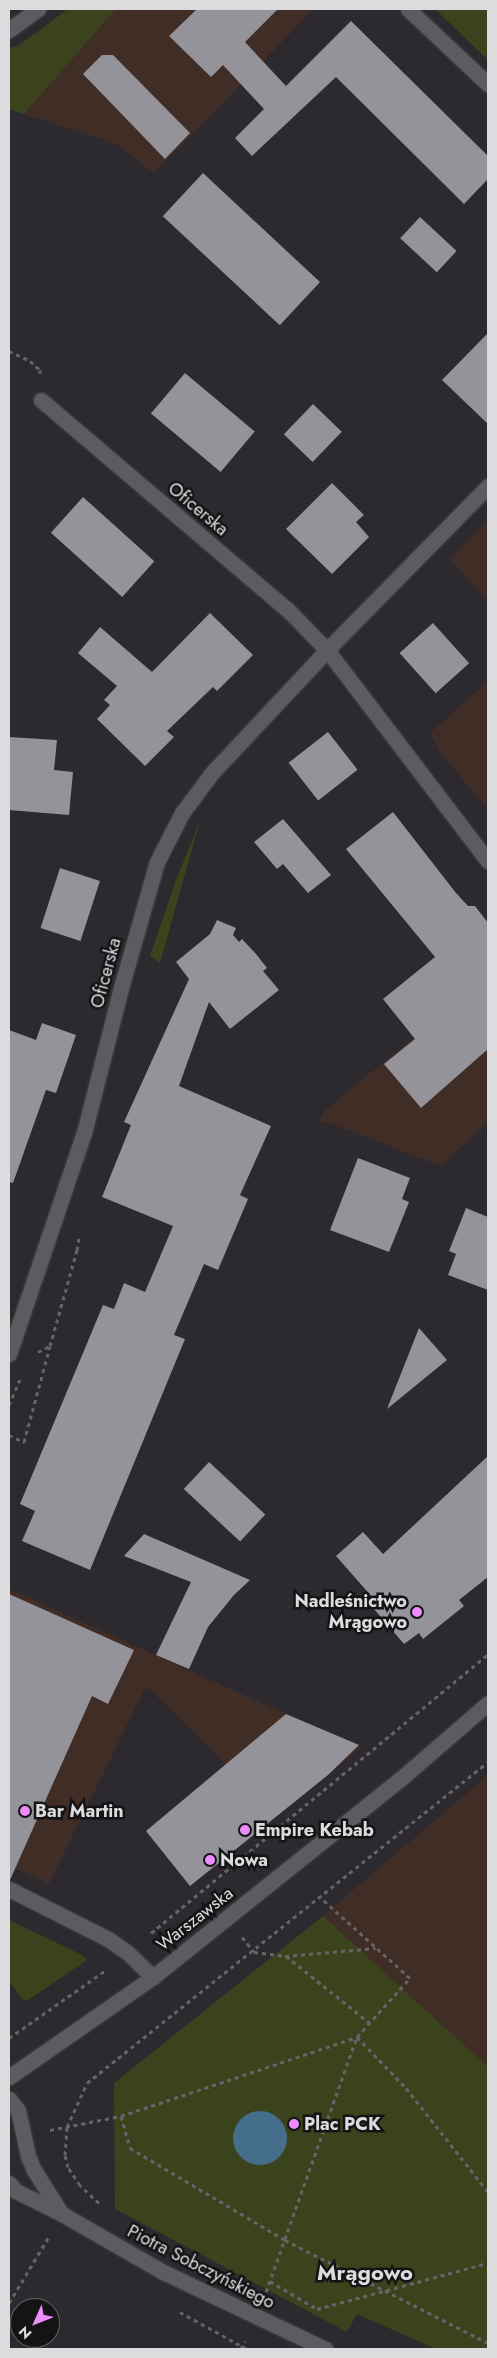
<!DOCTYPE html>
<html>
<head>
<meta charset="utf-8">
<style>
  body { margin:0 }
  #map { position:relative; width:497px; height:2358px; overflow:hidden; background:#2c2a2e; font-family:Jost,sans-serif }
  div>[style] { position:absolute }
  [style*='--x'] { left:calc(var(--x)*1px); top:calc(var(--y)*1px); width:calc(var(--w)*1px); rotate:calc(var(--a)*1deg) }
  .commercial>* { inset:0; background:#402e26 }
  .green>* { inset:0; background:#3b431c }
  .water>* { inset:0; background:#456e8b }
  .round { border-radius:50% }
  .building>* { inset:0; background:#949399; transform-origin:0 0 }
  .path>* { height:3px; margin-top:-1.5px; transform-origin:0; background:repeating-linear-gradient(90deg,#666467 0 4px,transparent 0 8px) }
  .roads { filter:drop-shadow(0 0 1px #49464a) drop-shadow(0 0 1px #49464a) }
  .minor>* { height:15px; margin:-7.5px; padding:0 7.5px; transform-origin:7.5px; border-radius:7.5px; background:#5e5b60 }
  .dots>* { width:14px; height:14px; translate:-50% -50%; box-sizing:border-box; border:2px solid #141315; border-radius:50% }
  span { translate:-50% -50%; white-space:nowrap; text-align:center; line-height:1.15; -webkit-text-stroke:5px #141315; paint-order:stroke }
  .street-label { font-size:18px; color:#dcdbdd }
  .poi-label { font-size:18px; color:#dcdbdd; font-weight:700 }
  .right { translate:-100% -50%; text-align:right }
  .left { translate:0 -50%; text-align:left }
  .district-label { font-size:22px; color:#dcdbdd; font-weight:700 }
  .frame { position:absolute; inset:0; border:10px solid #dcdbdd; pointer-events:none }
  .north { position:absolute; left:10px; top:2298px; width:50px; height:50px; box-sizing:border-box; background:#141315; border:1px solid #646365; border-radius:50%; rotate:226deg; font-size:14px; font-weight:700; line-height:20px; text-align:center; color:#dcdbdd }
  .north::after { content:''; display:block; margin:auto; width:18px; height:22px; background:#ec8cfb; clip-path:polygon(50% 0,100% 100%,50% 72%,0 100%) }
</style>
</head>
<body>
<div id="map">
  <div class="commercial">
    <i style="clip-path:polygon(116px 9px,314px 9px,154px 173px,117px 144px,24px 114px)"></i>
    <i style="clip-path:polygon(488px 521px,488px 601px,450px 559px)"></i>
    <i style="clip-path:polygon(488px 681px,488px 809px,440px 753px,430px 733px)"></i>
    <i style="clip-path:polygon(488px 978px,488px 1122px,441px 1166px,338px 1126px,319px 1121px,326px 1109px)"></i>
    <i style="clip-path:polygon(9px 1589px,286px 1714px,362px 1747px,271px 1820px,218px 1756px,146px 1686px,49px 1884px,9px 1865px)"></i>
    <i style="clip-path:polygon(488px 1775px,488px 2067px,323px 1916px)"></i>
  </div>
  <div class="green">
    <i style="clip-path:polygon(68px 9px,116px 9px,24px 114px,9px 109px,9px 48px,18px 46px)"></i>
    <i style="clip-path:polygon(435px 9px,488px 9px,488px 60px)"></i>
    <i style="clip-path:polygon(200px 821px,160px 963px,150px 956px,176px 880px)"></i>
    <i style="clip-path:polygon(323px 1916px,488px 2067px,488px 2349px,436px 2349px,357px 2314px,347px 2332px,115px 2209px,114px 2083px)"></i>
    <i style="clip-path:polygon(9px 1920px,82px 1955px,87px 1960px,27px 2001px,22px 1999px,9px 1981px)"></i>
  </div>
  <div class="water">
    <i class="round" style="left:233px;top:2111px;width:54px;height:54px"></i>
  </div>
  <div class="building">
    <i style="clip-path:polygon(197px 9px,278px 9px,245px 42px,286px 86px,351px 21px,488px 156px,488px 179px,464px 204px,336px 77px,252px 156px,235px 138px,264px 109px,223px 65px,211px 77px,169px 36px)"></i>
    <i style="clip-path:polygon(102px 55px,113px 55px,190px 133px,165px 159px,83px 74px)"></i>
    <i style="left:203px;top:173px;width:160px;height:59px;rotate:43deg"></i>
    <i style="left:420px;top:217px;width:50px;height:29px;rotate:43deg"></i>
    <i style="clip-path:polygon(488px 333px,488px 424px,442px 380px)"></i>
    <i style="left:185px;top:373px;width:91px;height:53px;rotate:40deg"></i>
    <i style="left:313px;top:404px;width:40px;height:42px;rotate:44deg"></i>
    <i style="clip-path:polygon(332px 483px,364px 515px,356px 522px,369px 537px,332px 574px,286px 529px)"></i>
    <i style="left:83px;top:497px;width:96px;height:48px;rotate:42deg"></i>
    <i style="clip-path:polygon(210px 613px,253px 655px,217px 691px,213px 687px,167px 731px,174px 737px,145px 766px,97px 719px,110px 705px,104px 700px,117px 686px,78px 653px,100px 627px,152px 672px)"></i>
    <i style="left:433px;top:623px;width:54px;height:45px;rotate:48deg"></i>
    <i style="left:328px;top:732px;width:48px;height:50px;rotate:52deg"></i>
    <i style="clip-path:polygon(9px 737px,57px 740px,54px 770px,73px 772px,69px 815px,9px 810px)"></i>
    <i style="clip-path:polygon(393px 812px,456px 893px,468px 906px,475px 906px,488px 923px,488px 1049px,421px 1108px,384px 1064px,415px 1039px,383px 999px,435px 957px,346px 849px)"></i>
    <i style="clip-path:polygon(283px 819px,331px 875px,308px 893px,283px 864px,277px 869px,254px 842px)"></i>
    <i style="left:60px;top:868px;width:42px;height:63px;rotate:18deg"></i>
    <i style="clip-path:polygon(217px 920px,236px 928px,233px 935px,239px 942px,242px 939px,256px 954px,267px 968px,263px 971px,279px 990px,230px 1029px,209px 1002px,179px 1086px,271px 1126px,240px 1195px,248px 1199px,218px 1270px,204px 1264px,174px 1335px,185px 1339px,90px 1570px,22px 1541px,35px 1511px,20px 1504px,103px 1305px,114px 1309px,124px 1283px,145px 1292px,173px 1226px,102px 1197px,131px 1125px,124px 1122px,189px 979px,176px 962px,210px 934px)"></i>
    <i style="clip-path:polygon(42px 1023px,76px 1035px,56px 1093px,46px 1090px,13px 1183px,9px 1182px,9px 1030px,36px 1040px)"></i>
    <i style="clip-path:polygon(358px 1158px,410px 1178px,402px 1199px,409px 1202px,389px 1252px,330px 1230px)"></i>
    <i style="clip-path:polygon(466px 1208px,488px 1217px,488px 1290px,448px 1275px,456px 1254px,449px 1251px)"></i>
    <i style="clip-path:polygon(419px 1328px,447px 1360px,387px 1409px)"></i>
    <i style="clip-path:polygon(488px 1456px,488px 1577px,459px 1600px,464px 1606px,423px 1639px,419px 1633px,404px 1644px,368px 1602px,373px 1598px,336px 1556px,363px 1532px,383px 1554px)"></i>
    <i style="left:209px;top:1462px;width:77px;height:37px;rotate:43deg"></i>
    <i style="clip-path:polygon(144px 1534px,250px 1580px,234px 1595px,208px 1627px,189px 1669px,156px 1655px,191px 1582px,124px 1556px)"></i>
    <i style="clip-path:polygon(9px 1594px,134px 1650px,108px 1704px,92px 1696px,10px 1880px)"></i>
    <i style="clip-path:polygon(286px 1714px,359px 1745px,328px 1775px,190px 1886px,146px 1831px)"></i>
  </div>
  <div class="path">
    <i style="--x:9;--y:351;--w:23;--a:25"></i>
    <i style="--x:30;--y:361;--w:13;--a:42"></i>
    <i style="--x:40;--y:370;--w:5;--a:90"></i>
    <i style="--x:38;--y:1352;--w:13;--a:-27"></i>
    <i style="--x:50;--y:1346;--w:100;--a:-74.3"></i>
    <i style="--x:77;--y:1250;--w:13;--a:-81"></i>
    <i style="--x:9;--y:1405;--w:28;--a:-67"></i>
    <i style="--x:9;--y:1435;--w:17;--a:25"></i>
    <i style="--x:24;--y:1442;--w:99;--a:-74.8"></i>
    <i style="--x:151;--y:1933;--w:438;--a:-39.6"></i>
    <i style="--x:242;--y:1937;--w:19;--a:51"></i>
    <i style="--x:254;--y:1952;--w:31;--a:7"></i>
    <i style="--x:285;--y:1956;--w:91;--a:-5"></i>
    <i style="--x:286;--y:1956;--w:107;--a:38.6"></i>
    <i style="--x:9;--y:2038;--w:118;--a:-35"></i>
    <i style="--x:121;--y:2116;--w:33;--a:74"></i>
    <i style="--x:130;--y:2148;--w:180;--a:30.7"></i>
    <i style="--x:285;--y:2240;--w:228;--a:26.9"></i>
    <i style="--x:50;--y:2130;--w:72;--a:-11.2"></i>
    <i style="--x:121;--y:2116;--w:249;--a:-18.5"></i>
    <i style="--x:357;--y:2037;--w:71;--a:46.1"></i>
    <i style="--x:406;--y:2088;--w:132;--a:51.7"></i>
    <i style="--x:99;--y:2203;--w:26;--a:-137"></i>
    <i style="--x:80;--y:2185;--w:22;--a:-124"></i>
    <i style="--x:68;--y:2167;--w:12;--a:-104"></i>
    <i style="--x:65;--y:2155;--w:28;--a:-86"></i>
    <i style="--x:67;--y:2127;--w:48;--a:-65.6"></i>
    <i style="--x:87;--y:2083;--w:514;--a:-38.68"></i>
    <i style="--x:270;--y:2281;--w:55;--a:30.8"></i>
    <i style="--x:317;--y:2309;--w:177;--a:-15.1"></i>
    <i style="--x:266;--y:2292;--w:271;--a:-70.4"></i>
    <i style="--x:357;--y:2037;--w:79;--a:-48.1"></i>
    <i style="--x:410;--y:1978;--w:121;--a:-138"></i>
    <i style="--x:9;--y:2303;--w:76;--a:-59"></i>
    <i style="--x:180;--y:2312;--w:77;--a:28.9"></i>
    <i style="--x:241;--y:2349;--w:9;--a:-63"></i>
  </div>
  <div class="roads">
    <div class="minor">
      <i style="--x:408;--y:9;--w:110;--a:43.2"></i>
      <i style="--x:9;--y:30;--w:36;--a:-36"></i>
      <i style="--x:41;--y:400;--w:323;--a:40.4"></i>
      <i style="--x:287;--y:609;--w:57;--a:45.7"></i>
      <i style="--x:327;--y:650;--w:265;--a:52.7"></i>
      <i style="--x:9;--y:1354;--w:233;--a:-71.3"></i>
      <i style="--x:84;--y:1133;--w:150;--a:-75.7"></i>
      <i style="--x:121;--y:988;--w:131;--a:-74.1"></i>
      <i style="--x:157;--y:862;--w:55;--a:-63"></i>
      <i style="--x:182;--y:813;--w:49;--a:-53.4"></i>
      <i style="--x:211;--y:774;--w:170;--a:-46.9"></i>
      <i style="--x:327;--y:650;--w:230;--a:-45.5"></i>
      <i style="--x:9;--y:1889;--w:111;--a:26.8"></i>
      <i style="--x:108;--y:1939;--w:24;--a:35"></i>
      <i style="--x:128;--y:1953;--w:35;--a:44"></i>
      <i style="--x:9;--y:2077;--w:175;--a:-34.8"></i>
      <i style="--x:153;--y:1977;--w:323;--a:-38.7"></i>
      <i style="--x:405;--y:1775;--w:110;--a:-40.9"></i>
      <i style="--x:9;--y:2099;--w:14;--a:51"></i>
      <i style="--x:18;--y:2110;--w:47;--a:77.7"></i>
      <i style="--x:28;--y:2156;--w:15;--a:67"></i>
      <i style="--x:34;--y:2170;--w:51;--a:57.9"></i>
      <i style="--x:9;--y:2183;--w:11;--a:49"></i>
      <i style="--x:16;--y:2191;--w:51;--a:26.6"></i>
      <i style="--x:62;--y:2214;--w:114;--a:29.9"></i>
      <i style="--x:161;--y:2271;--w:182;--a:25.4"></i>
    </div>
  </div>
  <div class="dots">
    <i style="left:417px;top:1612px;background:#ec8cfb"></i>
    <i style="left:25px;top:1811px;background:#ec8cfb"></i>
    <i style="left:245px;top:1830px;background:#ec8cfb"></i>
    <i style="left:210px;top:1860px;background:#ec8cfb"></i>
    <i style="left:294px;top:2124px;background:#ec8cfb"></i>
  </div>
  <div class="street-label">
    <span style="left:198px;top:509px;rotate:40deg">Oficerska</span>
    <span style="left:106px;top:973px;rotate:-75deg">Oficerska</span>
    <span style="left:195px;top:1919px;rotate:-38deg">Warszawska</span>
    <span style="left:201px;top:2267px;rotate:27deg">Piotra Sobczyńskiego</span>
  </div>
  <div class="poi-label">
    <span class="right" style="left:407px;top:1612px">Nadleśnictwo<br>Mrągowo</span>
    <span class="left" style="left:35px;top:1811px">Bar Martin</span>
    <span class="left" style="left:255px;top:1830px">Empire Kebab</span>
    <span class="left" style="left:220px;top:1860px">Nowa</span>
    <span class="left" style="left:304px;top:2124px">Plac PCK</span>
  </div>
  <div class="district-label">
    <span style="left:365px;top:2273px">Mrągowo</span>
  </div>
  <div class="frame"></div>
  <div class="north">N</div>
</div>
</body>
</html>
